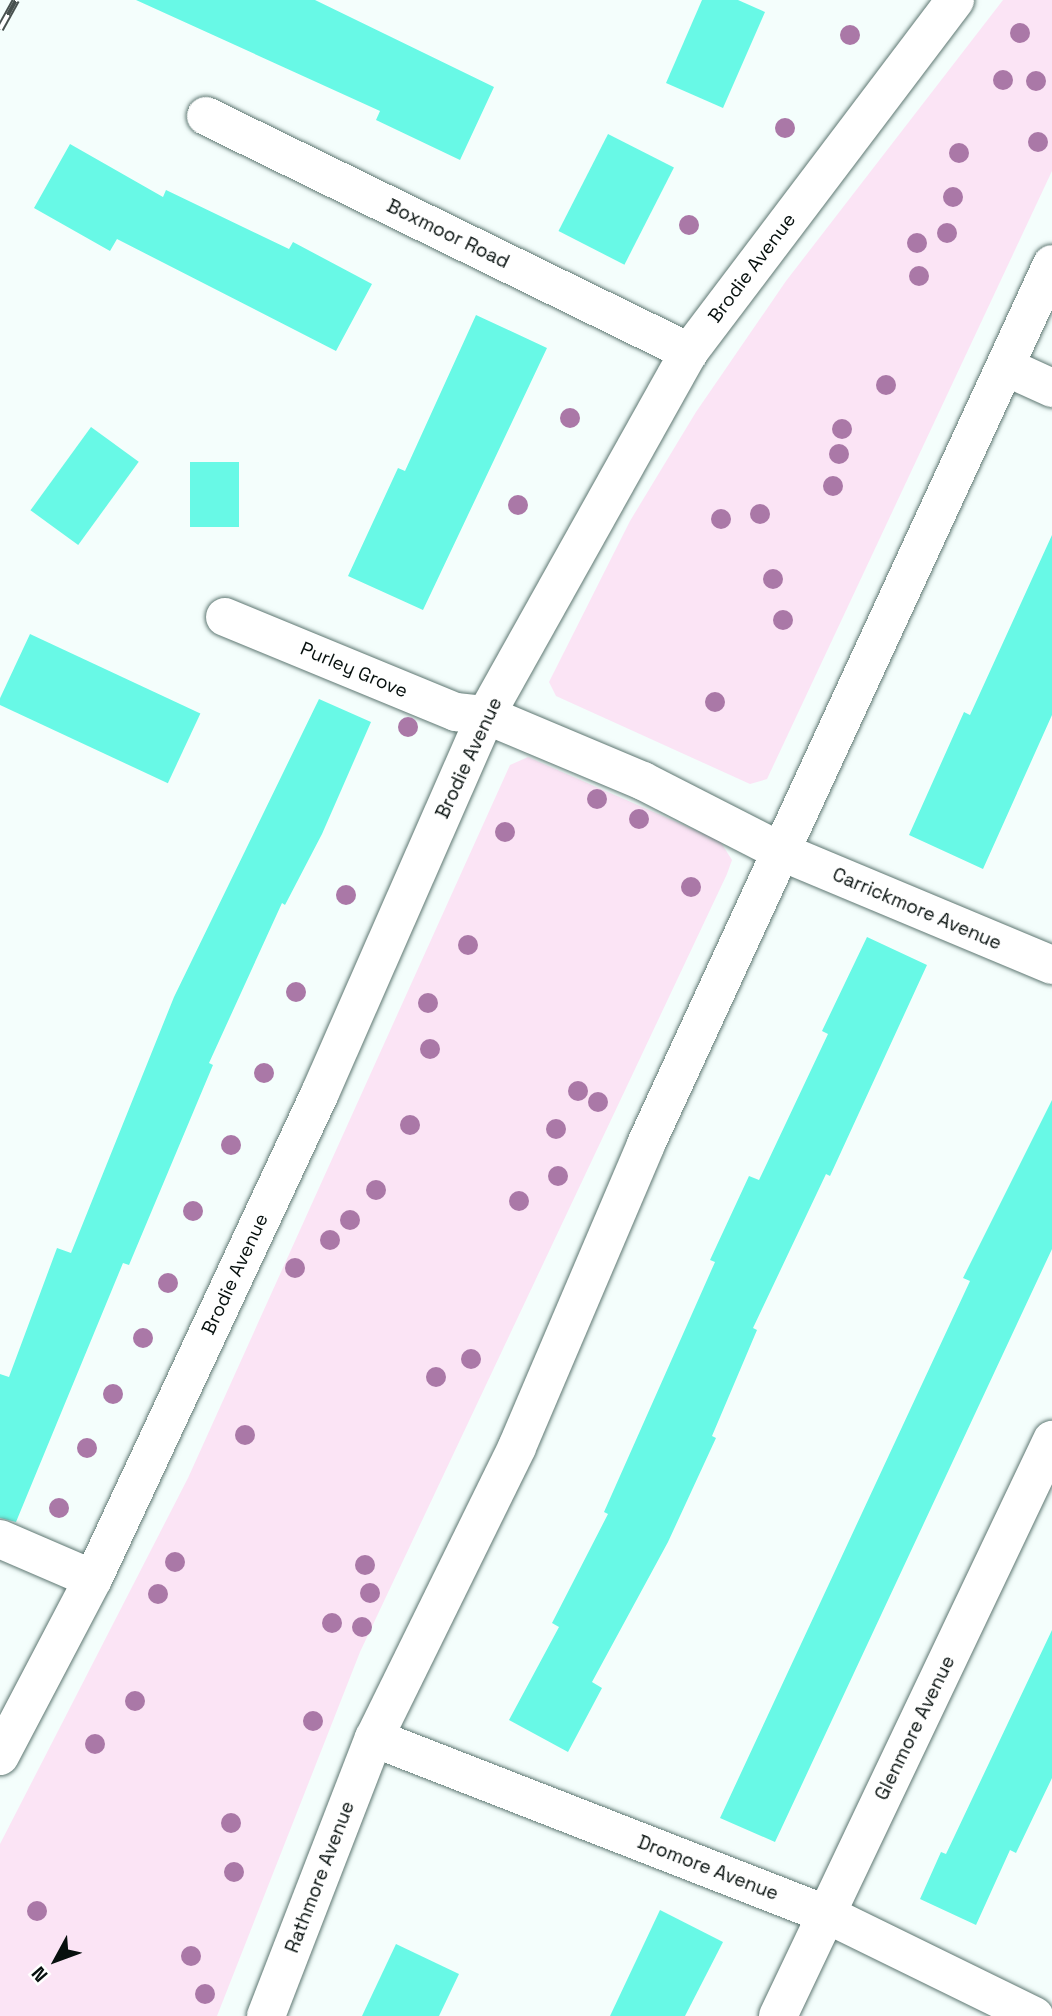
<!DOCTYPE html>
<html>
<head>
<meta charset="utf-8">
<style>
  body { margin:0 }
  #map { position:relative; width:1052px; height:2016px; overflow:hidden; background:#f4fefc; font-family:"Space Grotesk",sans-serif }
  div>[style] { position:absolute }
  [style*='--x'] { left:calc(var(--x)*1px); top:calc(var(--y)*1px); width:calc(var(--w)*1px); rotate:calc(var(--a)*1deg) }
  .green>* { inset:0; background:#fbe4f5 }
  .building>* { inset:0; background:#68f9e6; transform-origin:0 0 }
  .roads { filter:drop-shadow(0 0 2px #5e7772) drop-shadow(0 0 2px #5e7772) }
  .minor>* { height:38px; margin:-19px; padding:0 19px; transform-origin:19px; border-radius:19px; background:#fff }
  .tertiary>* { height:38px; margin:-19px; padding:0 19px; transform-origin:19px; border-radius:19px; background:#fff }
  .rail>* { height:8px; margin-top:-4px; transform-origin:0; background:repeating-linear-gradient(90deg,#fff 0 16px,#48514f 0 32px); box-sizing:border-box; border-block:2px solid #48514f }
  .trees>* { width:20px; height:20px; margin:-10px; border-radius:50%; background:#aa78a7 }
  span { translate:-50% -50%; white-space:nowrap; text-align:center; line-height:1.15; -webkit-text-stroke:6px #fff; paint-order:stroke }
  .street-label { font-size:19px; color:#07100e }
  .north { position:absolute; left:21px; top:1925px; width:70px; height:70px; -webkit-text-stroke:5px #fff; paint-order:stroke; rotate:229deg; font-size:19px; font-weight:700; line-height:28px; text-align:center; color:#07100e }
  .north::after { content:''; display:block; margin:auto; width:24px; height:32px; background:#07100e; clip-path:polygon(50% 0,100% 100%,50% 72%,0 100%) }
</style>
</head>
<body>
<div id="map">
  <div class="green">
    <i style="clip-path:polygon(1003px 0,1052px 0,1052px 171px,767px 779px,750px 784px,556px 696px,549px 682px,630px 521px,696px 412px,786px 281px)"></i>
    <i style="clip-path:polygon(528px 757px,720px 841px,732px 860px,727px 874px,360px 1652px,217px 2016px,0 2016px,0 1844px,188px 1478px,510px 765px)"></i>
  </div>
  <div class="building">
    <i style="clip-path:polygon(136px 0,315px 0,494px 87px,460px 160px,376px 120px,380px 111px)"></i>
    <i style="clip-path:polygon(702px 0,738px 0,765px 12px,723px 108px,666px 83px)"></i>
    <i style="left:608px;top:134px;width:74px;height:109px;rotate:27deg"></i>
    <i style="clip-path:polygon(70px 144px,163px 197px,166px 190px,289px 249px,293px 242px,372px 284px,336px 351px,117px 239px,110px 251px,34px 208px)"></i>
    <i style="clip-path:polygon(476px 315px,547px 348px,423px 610px,348px 576px,398px 468px,405px 471px)"></i>
    <i style="left:91px;top:427px;width:59px;height:103px;rotate:36deg"></i>
    <i style="left:190px;top:462px;width:49px;height:65px"></i>
    <i style="clip-path:polygon(1052px 535px,1052px 715px,983px 869px,909px 835px,964px 712px,970px 715px)"></i>
    <i style="left:30px;top:634px;width:188px;height:77px;rotate:25deg"></i>
    <i style="clip-path:polygon(319px 699px,371px 722px,322px 834px,285px 905px,282px 903px,209px 1063px,213px 1065px,129px 1265px,123px 1263px,16px 1522px,0 1518px,0 1374px,9px 1377px,57px 1248px,71px 1253px,174px 997px)"></i>
    <i style="clip-path:polygon(867px 937px,927px 965px,830px 1176px,826px 1174px,753px 1328px,757px 1330px,712px 1436px,716px 1438px,668px 1542px,592px 1682px,602px 1688px,568px 1752px,509px 1720px,559px 1627px,552px 1623px,608px 1514px,604px 1512px,715px 1262px,710px 1260px,749px 1176px,759px 1180px,828px 1034px,822px 1031px)"></i>
    <i style="clip-path:polygon(1052px 1100px,1052px 1249px,775px 1842px,720px 1818px,970px 1281px,963px 1278px)"></i>
    <i style="clip-path:polygon(1052px 1630px,1052px 1778px,1016px 1853px,1010px 1850px,976px 1925px,920px 1899px,941px 1852px,946px 1854px)"></i>
    <i style="clip-path:polygon(660px 1910px,723px 1942px,685px 2016px,610px 2016px)"></i>
    <i style="clip-path:polygon(396px 1944px,459px 1974px,439px 2016px,362px 2016px)"></i>
  </div>
  <div class="roads">
    <div class="minor">
      <i style="--x:206;--y:116;--w:538;--a:26.04"></i>
      <i style="--x:1006;--y:367;--w:51;--a:24.5"></i>
      <i style="--x:225;--y:617;--w:250;--a:22.4"></i>
      <i style="--x:456;--y:712;--w:30;--a:6"></i>
      <i style="--x:486;--y:715;--w:170;--a:22.8"></i>
      <i style="--x:643;--y:781;--w:156;--a:27.1"></i>
      <i style="--x:782;--y:852;--w:293;--a:22.7"></i>
      <i style="--x:0;--y:1539;--w:101;--a:23.3"></i>
      <i style="--x:374;--y:1738;--w:485;--a:21.3"></i>
      <i style="--x:826;--y:1914;--w:232;--a:26.1"></i>
      <i style="--x:778;--y:2016;--w:638;--a:-64.56"></i>
    </div>
    <div class="tertiary">
      <i style="--x:0;--y:1756;--w:200;--a:-62.3"></i>
      <i style="--x:93;--y:1579;--w:536;--a:-64.96"></i>
      <i style="--x:320;--y:1093;--w:413;--a:-66.3"></i>
      <i style="--x:486;--y:715;--w:416;--a:-60.8"></i>
      <i style="--x:689;--y:352;--w:441;--a:-52.9"></i>
      <i style="--x:266;--y:2016;--w:298;--a:-68.8"></i>
      <i style="--x:374;--y:1738;--w:324;--a:-63.8"></i>
      <i style="--x:517;--y:1447;--w:329;--a:-66.9"></i>
      <i style="--x:646;--y:1144;--w:969;--a:-65.23"></i>
    </div>
  </div>
  <div class="rail">
    <i style="--x:0;--y:29;--w:33;--a:-61"></i>
  </div>
  <div class="trees">
    <i style="left:1020px;top:33px"></i>
    <i style="left:850px;top:35px"></i>
    <i style="left:1003px;top:80px"></i>
    <i style="left:1036px;top:81px"></i>
    <i style="left:785px;top:128px"></i>
    <i style="left:1038px;top:142px"></i>
    <i style="left:959px;top:153px"></i>
    <i style="left:953px;top:197px"></i>
    <i style="left:689px;top:225px"></i>
    <i style="left:947px;top:233px"></i>
    <i style="left:917px;top:243px"></i>
    <i style="left:919px;top:276px"></i>
    <i style="left:886px;top:385px"></i>
    <i style="left:570px;top:418px"></i>
    <i style="left:842px;top:429px"></i>
    <i style="left:839px;top:454px"></i>
    <i style="left:833px;top:486px"></i>
    <i style="left:518px;top:505px"></i>
    <i style="left:760px;top:514px"></i>
    <i style="left:721px;top:519px"></i>
    <i style="left:773px;top:579px"></i>
    <i style="left:783px;top:620px"></i>
    <i style="left:715px;top:702px"></i>
    <i style="left:408px;top:727px"></i>
    <i style="left:597px;top:799px"></i>
    <i style="left:639px;top:819px"></i>
    <i style="left:505px;top:832px"></i>
    <i style="left:691px;top:887px"></i>
    <i style="left:346px;top:895px"></i>
    <i style="left:468px;top:945px"></i>
    <i style="left:296px;top:992px"></i>
    <i style="left:428px;top:1003px"></i>
    <i style="left:430px;top:1049px"></i>
    <i style="left:264px;top:1073px"></i>
    <i style="left:578px;top:1091px"></i>
    <i style="left:598px;top:1102px"></i>
    <i style="left:410px;top:1125px"></i>
    <i style="left:556px;top:1129px"></i>
    <i style="left:231px;top:1145px"></i>
    <i style="left:558px;top:1176px"></i>
    <i style="left:376px;top:1190px"></i>
    <i style="left:519px;top:1201px"></i>
    <i style="left:193px;top:1211px"></i>
    <i style="left:350px;top:1220px"></i>
    <i style="left:330px;top:1240px"></i>
    <i style="left:295px;top:1268px"></i>
    <i style="left:168px;top:1283px"></i>
    <i style="left:143px;top:1338px"></i>
    <i style="left:471px;top:1359px"></i>
    <i style="left:436px;top:1377px"></i>
    <i style="left:113px;top:1394px"></i>
    <i style="left:245px;top:1435px"></i>
    <i style="left:87px;top:1448px"></i>
    <i style="left:59px;top:1508px"></i>
    <i style="left:175px;top:1562px"></i>
    <i style="left:365px;top:1565px"></i>
    <i style="left:370px;top:1593px"></i>
    <i style="left:158px;top:1594px"></i>
    <i style="left:332px;top:1623px"></i>
    <i style="left:362px;top:1627px"></i>
    <i style="left:135px;top:1701px"></i>
    <i style="left:313px;top:1721px"></i>
    <i style="left:95px;top:1744px"></i>
    <i style="left:231px;top:1823px"></i>
    <i style="left:234px;top:1872px"></i>
    <i style="left:37px;top:1911px"></i>
    <i style="left:191px;top:1956px"></i>
    <i style="left:205px;top:1994px"></i>
  </div>
  <div class="street-label">
    <span style="left:448px;top:234px;rotate:26deg">Boxmoor Road</span>
    <span style="left:752px;top:268px;rotate:-53deg">Brodie Avenue</span>
    <span style="left:354px;top:670px;rotate:23deg">Purley Grove</span>
    <span style="left:469px;top:758px;rotate:-65deg">Brodie Avenue</span>
    <span style="left:917px;top:909px;rotate:23deg">Carrickmore Avenue</span>
    <span style="left:235px;top:1274px;rotate:-65deg">Brodie Avenue</span>
    <span style="left:915px;top:1728px;rotate:-64deg">Glenmore Avenue</span>
    <span style="left:708px;top:1868px;rotate:21deg">Dromore Avenue</span>
    <span style="left:320px;top:1877px;rotate:-69deg">Rathmore Avenue</span>
  </div>
  <div class="north">N</div>
</div>
</body>
</html>
